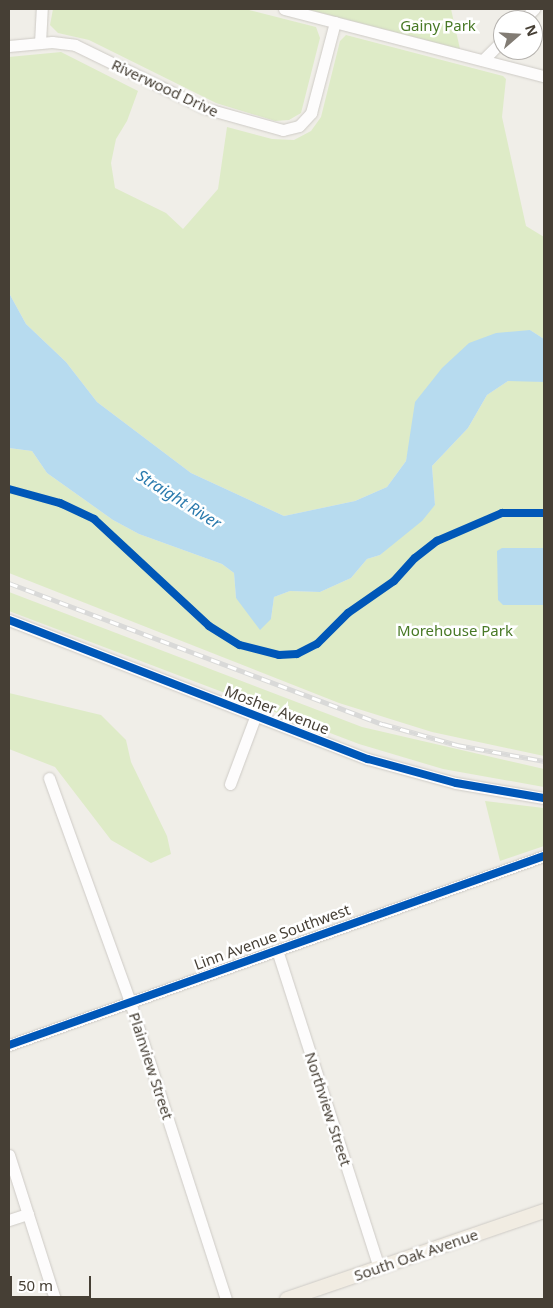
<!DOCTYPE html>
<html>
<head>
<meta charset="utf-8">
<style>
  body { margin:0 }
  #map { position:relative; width:553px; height:1308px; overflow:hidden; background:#f0eee8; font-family:"Noto Sans",sans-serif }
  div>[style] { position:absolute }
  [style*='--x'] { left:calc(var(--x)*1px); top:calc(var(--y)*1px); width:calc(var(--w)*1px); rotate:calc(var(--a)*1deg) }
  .green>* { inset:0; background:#deebc7 }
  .water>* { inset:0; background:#b7dbef }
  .roads { filter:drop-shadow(0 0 1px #cecbc6) drop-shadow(0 0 1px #cecbc6) }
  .minor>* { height:11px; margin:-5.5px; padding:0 5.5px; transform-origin:5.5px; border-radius:5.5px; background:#fdfcfc }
  .major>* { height:14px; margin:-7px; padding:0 7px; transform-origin:7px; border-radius:7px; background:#f1ece2 }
  .rail>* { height:5px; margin-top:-2.5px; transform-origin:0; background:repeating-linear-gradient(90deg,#fff 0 9px,#d9d9d8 0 18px); box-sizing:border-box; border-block:1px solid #d9d9d8 }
  .cycleway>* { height:8px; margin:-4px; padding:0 4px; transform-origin:4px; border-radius:4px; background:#0057b8 }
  span { translate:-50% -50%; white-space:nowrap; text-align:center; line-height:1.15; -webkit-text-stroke:5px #fff; paint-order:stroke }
  .park-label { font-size:15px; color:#487926 }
  .street-label { font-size:15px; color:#463f35 }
  .water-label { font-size:16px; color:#2a7aad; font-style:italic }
  .frame { position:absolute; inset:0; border:10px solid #463f35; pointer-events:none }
  .north { position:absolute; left:493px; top:10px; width:50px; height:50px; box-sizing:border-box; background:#fff; border:1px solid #b5b2ae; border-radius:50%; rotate:71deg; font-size:14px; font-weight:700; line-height:20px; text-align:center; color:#463f35 }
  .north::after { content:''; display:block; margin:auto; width:18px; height:22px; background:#827c74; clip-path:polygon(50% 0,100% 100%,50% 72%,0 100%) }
  .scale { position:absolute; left:10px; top:1276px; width:81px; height:22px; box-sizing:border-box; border:2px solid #463f35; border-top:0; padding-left:6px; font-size:15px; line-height:18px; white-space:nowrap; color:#463f35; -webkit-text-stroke:4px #fff; paint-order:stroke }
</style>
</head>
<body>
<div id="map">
  <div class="green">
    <i style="clip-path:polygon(53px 9px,245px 9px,316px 27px,320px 38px,301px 113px,289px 120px,275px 121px,216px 103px,89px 40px,58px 33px,50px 25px)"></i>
    <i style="clip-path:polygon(306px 9px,451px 9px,460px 49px)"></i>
    <i style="clip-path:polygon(346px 35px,503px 76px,506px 79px,502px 117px,526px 226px,544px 237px,544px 339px,530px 330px,410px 442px,406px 461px,387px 487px,355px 501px,284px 516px,191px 473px,97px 402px,66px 362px,26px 324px,9px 293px,9px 57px,61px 52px,138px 91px,127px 121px,116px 139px,111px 163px,115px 188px,166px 213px,183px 229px,218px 189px,227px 127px,272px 139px,294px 140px,311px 131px,321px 117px,340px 41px)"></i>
    <i style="clip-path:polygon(522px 380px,544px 382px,544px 756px,432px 732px,339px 703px,9px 573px,9px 448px,32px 451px,47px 473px,113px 520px,139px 534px,222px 564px,234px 573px,236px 598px,271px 619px,274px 597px,290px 591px,320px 592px,351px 578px,367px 559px,380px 555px,435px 505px,432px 466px,468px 428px,487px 395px,508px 381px)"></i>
    <i style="clip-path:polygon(9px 592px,362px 727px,544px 769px,544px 787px,443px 769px,359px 744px,9px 611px)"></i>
    <i style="clip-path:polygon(9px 693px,101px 715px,126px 740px,131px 762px,167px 836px,171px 854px,151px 863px,111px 840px,55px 767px,9px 749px)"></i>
    <i style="clip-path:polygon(485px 801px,544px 808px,544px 846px,500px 861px)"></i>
  </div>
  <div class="water">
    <i style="clip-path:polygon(9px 293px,26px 324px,66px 362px,97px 402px,191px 473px,284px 516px,355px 501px,387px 487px,406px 461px,415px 402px,442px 368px,469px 343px,496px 333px,530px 330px,544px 339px,544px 382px,508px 381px,487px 395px,468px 428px,432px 466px,435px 505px,422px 521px,380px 555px,367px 559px,351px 578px,320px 592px,290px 591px,274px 597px,271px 619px,260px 630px,236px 598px,234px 573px,222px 564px,139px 534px,113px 520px,47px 473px,32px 451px,9px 448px)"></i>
    <i style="clip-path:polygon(502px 548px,544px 548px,544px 605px,503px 605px,498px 600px,497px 551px)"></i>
  </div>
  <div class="roads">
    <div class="minor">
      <i style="--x:284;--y:9;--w:268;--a:14.5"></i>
      <i style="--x:523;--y:20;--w:16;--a:-45"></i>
      <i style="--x:40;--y:43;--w:34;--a:-87"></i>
      <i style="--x:9;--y:46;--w:43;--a:-5.3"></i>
      <i style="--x:52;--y:42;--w:23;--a:7"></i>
      <i style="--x:75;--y:45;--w:144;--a:26"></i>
      <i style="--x:204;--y:108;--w:82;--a:15.6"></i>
      <i style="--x:283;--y:130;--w:16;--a:-14"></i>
      <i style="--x:299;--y:126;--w:18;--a:-47"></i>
      <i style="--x:311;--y:113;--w:94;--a:-75.2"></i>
      <i style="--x:483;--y:60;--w:28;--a:-45"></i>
      <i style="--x:9;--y:620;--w:385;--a:21.2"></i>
      <i style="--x:368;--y:759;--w:91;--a:15.3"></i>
      <i style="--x:456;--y:783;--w:89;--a:9.7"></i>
      <i style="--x:49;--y:778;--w:238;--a:70.1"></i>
      <i style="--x:130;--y:1002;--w:312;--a:72.1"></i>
      <i style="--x:230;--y:784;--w:72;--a:-69.5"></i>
      <i style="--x:277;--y:950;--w:334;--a:72.2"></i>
      <i style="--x:9;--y:1045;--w:567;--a:-19.46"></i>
      <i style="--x:9;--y:1155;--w:151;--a:72.3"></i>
      <i style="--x:9;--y:1220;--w:20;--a:-18"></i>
    </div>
    <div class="major">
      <i style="--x:287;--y:1299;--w:272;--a:-18.9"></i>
    </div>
  </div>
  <div class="rail">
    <i style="--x:9;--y:583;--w:400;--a:20.7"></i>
    <i style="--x:383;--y:724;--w:77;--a:15.8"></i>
    <i style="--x:457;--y:745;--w:88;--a:10.4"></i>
  </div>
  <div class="cycleway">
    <i style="--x:9;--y:489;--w:53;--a:15.4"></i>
    <i style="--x:60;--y:503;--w:38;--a:25"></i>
    <i style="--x:94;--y:519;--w:157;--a:42.9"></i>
    <i style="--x:209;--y:626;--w:36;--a:32"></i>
    <i style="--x:240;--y:645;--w:40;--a:14.4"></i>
    <i style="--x:279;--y:655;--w:18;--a:-3"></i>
    <i style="--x:297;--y:654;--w:22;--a:-27"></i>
    <i style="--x:317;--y:644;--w:44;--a:-45"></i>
    <i style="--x:348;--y:613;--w:56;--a:-34.8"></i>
    <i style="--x:394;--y:581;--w:31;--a:-48"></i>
    <i style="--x:415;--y:558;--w:28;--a:-38"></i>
    <i style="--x:437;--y:541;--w:71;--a:-23.3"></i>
    <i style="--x:502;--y:513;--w:42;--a:0"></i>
    <i style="--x:9;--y:620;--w:385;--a:21.2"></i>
    <i style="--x:368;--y:759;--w:91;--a:15.3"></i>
    <i style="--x:456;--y:783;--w:89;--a:9.7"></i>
    <i style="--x:9;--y:1045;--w:567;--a:-19.46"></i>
  </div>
  <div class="park-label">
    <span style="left:438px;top:26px">Gainy Park</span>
    <span style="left:455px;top:631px">Morehouse Park</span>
  </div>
  <div class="street-label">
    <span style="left:165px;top:88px;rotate:25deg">Riverwood Drive</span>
    <span style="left:277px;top:710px;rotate:21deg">Mosher Avenue</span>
    <span style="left:272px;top:937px;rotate:-20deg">Linn Avenue Southwest</span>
    <span style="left:151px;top:1066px;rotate:72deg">Plainview Street</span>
    <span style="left:328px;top:1109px;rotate:72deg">Northview Street</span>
    <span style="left:416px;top:1255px;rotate:-19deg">South Oak Avenue</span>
  </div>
  <div class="water-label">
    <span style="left:179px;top:499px;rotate:32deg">Straight River</span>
  </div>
  <div class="frame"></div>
  <div class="north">N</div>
  <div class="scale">50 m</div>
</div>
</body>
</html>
